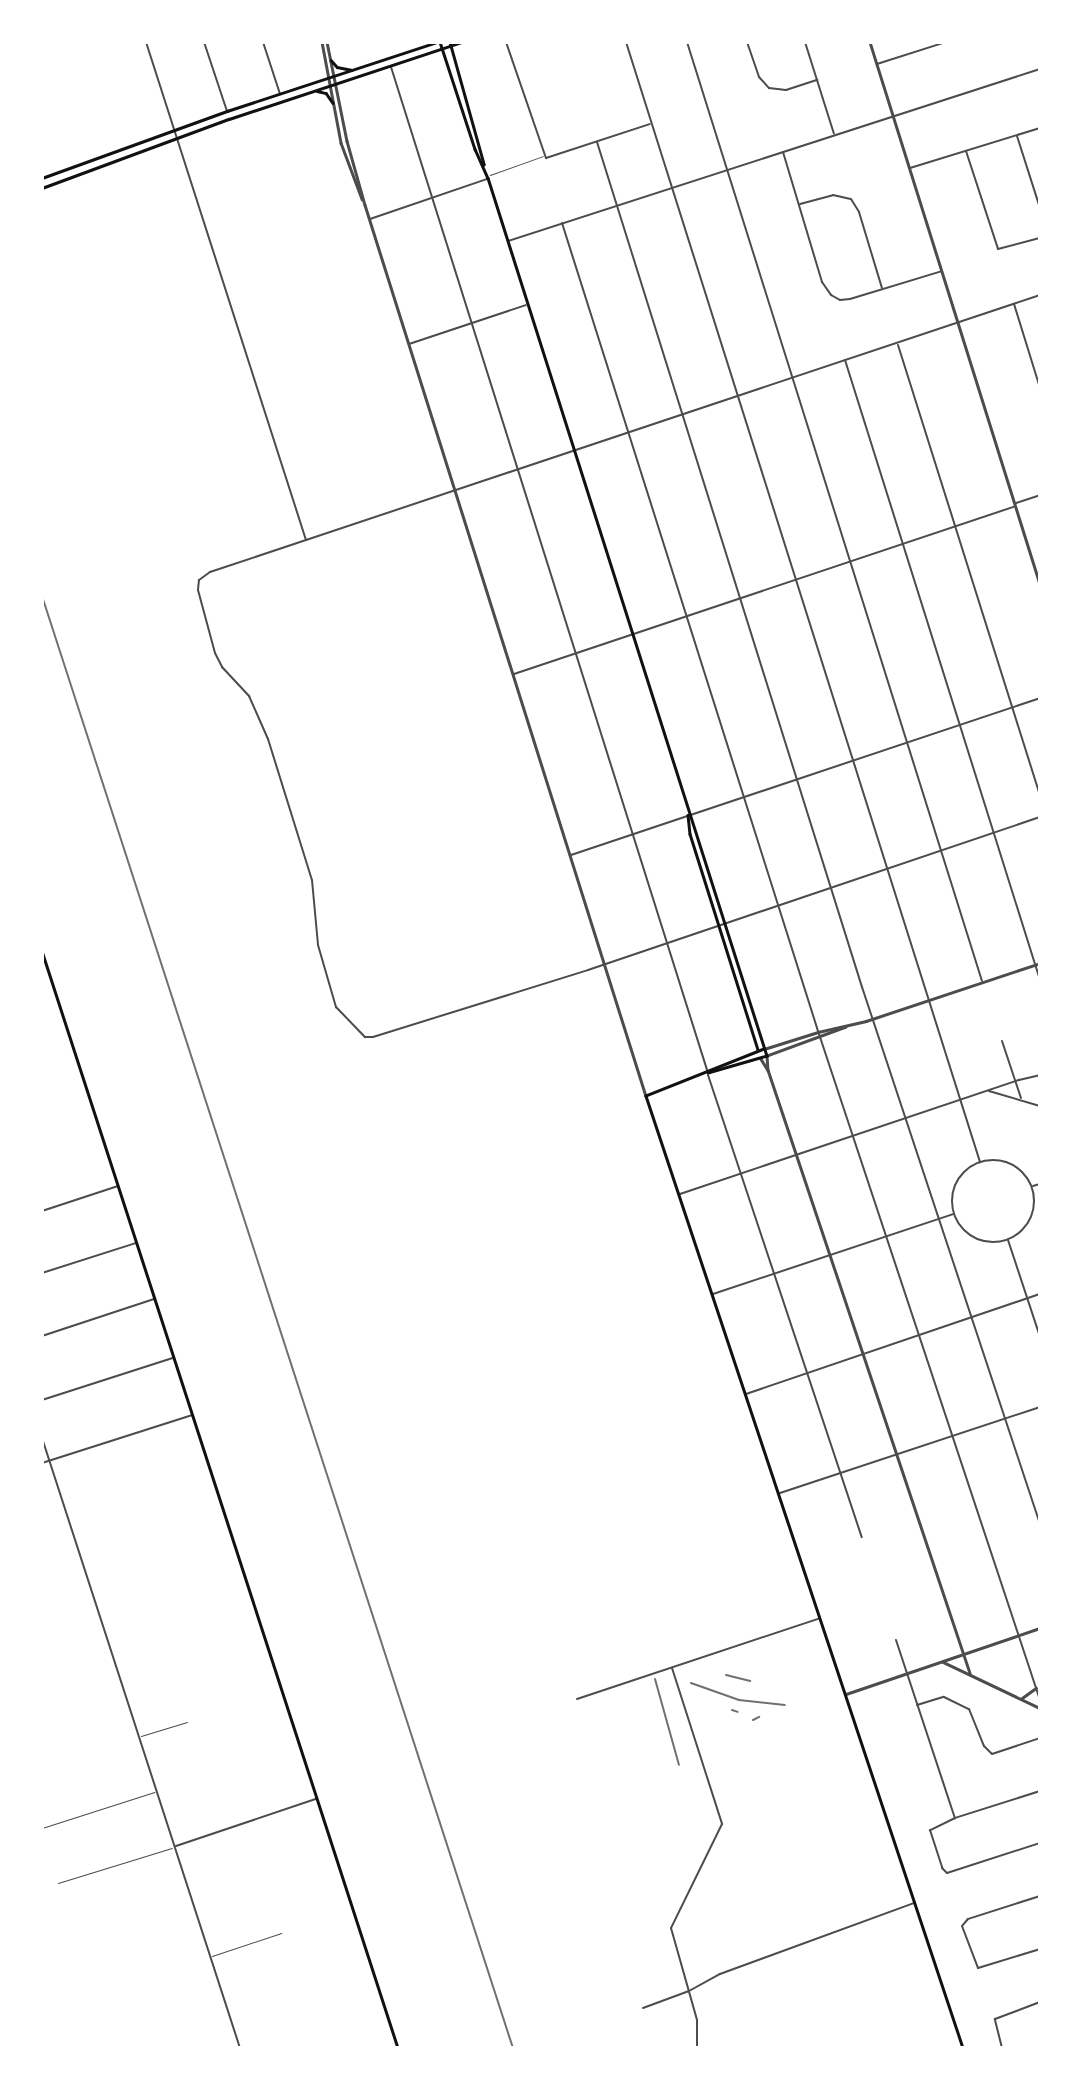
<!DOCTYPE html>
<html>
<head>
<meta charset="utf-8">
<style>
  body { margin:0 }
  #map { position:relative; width:1082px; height:2090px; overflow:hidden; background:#fff; font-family:"Playfair Display",serif }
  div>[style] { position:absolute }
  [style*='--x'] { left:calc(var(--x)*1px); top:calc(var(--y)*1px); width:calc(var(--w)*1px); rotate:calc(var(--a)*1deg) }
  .service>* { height:1px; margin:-0.5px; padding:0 0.5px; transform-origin:0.5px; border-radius:0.5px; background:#4c4c4c }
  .minor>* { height:2px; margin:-1px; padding:0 1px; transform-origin:1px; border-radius:1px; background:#4c4c4c }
  .minor>.ring { margin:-1px; padding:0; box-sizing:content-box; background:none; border:2px solid #4c4c4c; border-radius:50% }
  .tertiary>* { height:2.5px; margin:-1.25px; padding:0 1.25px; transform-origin:1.25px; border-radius:1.25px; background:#4c4c4c }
  .secondary>* { height:2.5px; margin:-1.25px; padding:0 1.25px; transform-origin:1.25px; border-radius:1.25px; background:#111 }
  .rail>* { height:2px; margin:-1px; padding:0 1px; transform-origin:1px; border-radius:1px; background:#707070 }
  span { translate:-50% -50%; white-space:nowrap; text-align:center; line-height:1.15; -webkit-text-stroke:6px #fff; paint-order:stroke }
  .frame { position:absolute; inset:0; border:44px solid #fff; pointer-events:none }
</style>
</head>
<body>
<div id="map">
  <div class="service">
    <i style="--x:490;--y:175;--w:56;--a:-19.7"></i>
    <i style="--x:141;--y:1736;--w:48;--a:-16.9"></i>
    <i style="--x:42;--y:1828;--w:118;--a:-17.8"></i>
    <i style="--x:58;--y:1883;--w:119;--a:-17.1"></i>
    <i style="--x:212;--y:1956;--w:73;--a:-18.4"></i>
  </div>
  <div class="minor">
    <i style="--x:146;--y:42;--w:523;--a:72.19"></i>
    <i style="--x:204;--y:42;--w:73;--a:71.6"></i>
    <i style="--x:263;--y:42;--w:55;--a:71.9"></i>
    <i style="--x:506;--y:42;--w:123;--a:71"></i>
    <i style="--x:546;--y:158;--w:109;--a:-18.1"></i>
    <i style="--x:626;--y:42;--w:1175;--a:72.46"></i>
    <i style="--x:687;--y:42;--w:984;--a:72.56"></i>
    <i style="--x:747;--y:42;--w:37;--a:71"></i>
    <i style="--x:759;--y:77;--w:15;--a:48"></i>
    <i style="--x:769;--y:88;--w:17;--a:7"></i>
    <i style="--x:786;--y:90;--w:33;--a:-18"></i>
    <i style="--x:805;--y:42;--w:96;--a:72.5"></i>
    <i style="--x:877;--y:64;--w:72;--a:-17.7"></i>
    <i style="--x:391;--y:67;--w:1052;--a:72.51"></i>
    <i style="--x:1017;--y:136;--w:76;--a:72.3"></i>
    <i style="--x:597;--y:142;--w:886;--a:72.59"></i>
    <i style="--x:862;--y:987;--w:566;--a:71.66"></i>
    <i style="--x:966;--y:151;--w:103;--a:71.9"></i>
    <i style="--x:998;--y:249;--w:43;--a:-14.7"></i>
    <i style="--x:783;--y:152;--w:136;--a:73.3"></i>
    <i style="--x:822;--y:282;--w:16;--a:55"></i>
    <i style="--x:831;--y:295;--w:10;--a:29"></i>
    <i style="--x:840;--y:300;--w:10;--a:-6"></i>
    <i style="--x:850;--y:299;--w:96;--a:-16.9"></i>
    <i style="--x:910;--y:168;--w:136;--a:-17.1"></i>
    <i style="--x:800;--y:204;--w:34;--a:-15"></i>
    <i style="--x:833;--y:195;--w:18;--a:13"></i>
    <i style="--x:851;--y:199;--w:15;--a:58"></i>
    <i style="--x:859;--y:212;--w:79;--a:73.2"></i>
    <i style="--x:370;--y:219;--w:124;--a:-18.9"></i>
    <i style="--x:562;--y:223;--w:844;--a:72.42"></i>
    <i style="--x:817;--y:1028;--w:708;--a:71.64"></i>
    <i style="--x:508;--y:241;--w:559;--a:-17.92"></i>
    <i style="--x:1040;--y:295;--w:875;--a:161.54"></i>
    <i style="--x:210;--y:572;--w:14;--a:144"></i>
    <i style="--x:199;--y:580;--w:10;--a:96"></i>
    <i style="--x:198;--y:590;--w:65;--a:74.9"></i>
    <i style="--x:215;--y:653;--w:16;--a:63"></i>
    <i style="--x:222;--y:667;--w:40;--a:47"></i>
    <i style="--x:249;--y:696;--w:47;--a:66.2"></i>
    <i style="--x:268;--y:739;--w:148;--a:72.7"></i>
    <i style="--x:312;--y:880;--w:65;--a:84.7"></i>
    <i style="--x:318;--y:945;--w:65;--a:73.8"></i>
    <i style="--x:336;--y:1007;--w:42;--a:46"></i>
    <i style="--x:365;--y:1037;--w:8;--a:0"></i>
    <i style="--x:373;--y:1037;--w:225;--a:-17.3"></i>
    <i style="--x:588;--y:970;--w:477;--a:-18.7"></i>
    <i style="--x:1014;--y:304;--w:88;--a:72.8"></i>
    <i style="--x:409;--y:344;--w:123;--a:-18.4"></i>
    <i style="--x:898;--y:345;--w:471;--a:72.5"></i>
    <i style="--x:845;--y:360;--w:650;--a:72.54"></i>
    <i style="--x:1016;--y:503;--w:25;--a:-18"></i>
    <i style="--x:514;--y:674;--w:529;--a:-18.5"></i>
    <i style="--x:571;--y:855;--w:495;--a:-18.5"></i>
    <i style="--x:1002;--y:1041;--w:60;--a:71.6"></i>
    <i style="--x:708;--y:1075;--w:487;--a:71.6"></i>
    <i style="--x:989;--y:1091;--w:53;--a:16.4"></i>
    <i class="ring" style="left:952px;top:1160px;width:80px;height:80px"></i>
    <i style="--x:1033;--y:1186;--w:7;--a:-16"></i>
    <i style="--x:680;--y:1194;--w:358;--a:-18.6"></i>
    <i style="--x:1019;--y:1080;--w:22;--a:-13"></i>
    <i style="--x:42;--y:1211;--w:80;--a:-18.2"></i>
    <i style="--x:1008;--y:1240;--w:102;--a:71.7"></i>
    <i style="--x:42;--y:1273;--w:99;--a:-17.7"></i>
    <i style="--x:713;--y:1294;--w:253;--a:-18.4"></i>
    <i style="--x:42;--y:1336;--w:118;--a:-18.3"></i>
    <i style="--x:746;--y:1394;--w:311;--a:-18.8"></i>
    <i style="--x:42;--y:1400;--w:138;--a:-17.8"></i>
    <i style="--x:42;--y:1438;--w:641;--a:72.02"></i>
    <i style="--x:42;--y:1463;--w:157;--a:-17.7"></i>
    <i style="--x:780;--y:1493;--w:274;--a:-18.3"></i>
    <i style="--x:896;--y:1640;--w:188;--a:71.7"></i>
    <i style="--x:672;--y:1668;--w:164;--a:72.2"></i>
    <i style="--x:722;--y:1824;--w:116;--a:116.1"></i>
    <i style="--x:671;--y:1928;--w:96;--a:74.2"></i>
    <i style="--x:697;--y:2020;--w:28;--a:90"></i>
    <i style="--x:577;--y:1699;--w:254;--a:-18.4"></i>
    <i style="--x:917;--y:1705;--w:28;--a:-17"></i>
    <i style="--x:944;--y:1697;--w:28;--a:26"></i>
    <i style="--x:969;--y:1709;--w:40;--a:68"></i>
    <i style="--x:984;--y:1746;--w:11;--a:45"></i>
    <i style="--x:992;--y:1754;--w:51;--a:-18.4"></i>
    <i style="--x:1040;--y:1791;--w:89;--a:162.4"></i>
    <i style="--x:955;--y:1818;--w:28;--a:154"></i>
    <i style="--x:930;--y:1830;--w:40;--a:72"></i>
    <i style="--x:942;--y:1868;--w:7;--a:45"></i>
    <i style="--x:947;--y:1873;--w:98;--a:-17.9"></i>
    <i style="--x:176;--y:1846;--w:148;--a:-18.6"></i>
    <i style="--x:1040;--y:1896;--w:76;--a:162.3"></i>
    <i style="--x:968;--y:1919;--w:9;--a:131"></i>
    <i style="--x:962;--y:1926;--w:45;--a:69.1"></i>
    <i style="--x:978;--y:1968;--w:65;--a:-17"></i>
    <i style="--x:643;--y:2008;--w:49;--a:-20.3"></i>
    <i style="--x:689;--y:1991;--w:35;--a:-29"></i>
    <i style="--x:720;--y:1974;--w:207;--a:-20.1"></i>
    <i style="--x:1002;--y:2048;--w:30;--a:-104"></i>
    <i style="--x:995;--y:2019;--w:48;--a:-20.7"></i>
  </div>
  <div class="tertiary">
    <i style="--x:322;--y:42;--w:103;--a:79.3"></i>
    <i style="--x:341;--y:143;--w:60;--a:69.4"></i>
    <i style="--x:327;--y:42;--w:101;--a:78.6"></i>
    <i style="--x:347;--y:141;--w:66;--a:74.3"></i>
    <i style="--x:365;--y:205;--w:934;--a:72.5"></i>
    <i style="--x:870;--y:42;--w:568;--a:72.59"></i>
    <i style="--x:846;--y:1027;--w:84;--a:159.8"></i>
    <i style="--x:767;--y:1056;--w:14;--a:86"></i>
    <i style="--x:768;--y:1070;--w:636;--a:71.48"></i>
    <i style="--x:764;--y:1049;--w:57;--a:-17.5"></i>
    <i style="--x:818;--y:1032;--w:49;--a:-12.9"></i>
    <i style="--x:866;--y:1021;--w:183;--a:-18.4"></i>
    <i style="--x:761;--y:1059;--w:13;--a:58"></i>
    <i style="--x:943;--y:1662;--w:107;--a:25.4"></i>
    <i style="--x:846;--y:1694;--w:205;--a:-18.8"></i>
    <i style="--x:1022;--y:1698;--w:17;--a:-36"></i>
  </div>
  <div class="secondary">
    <i style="--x:440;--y:42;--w:113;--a:71.9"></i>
    <i style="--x:475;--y:149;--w:32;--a:66"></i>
    <i style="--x:488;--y:178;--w:921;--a:72.37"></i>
    <i style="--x:767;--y:1056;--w:61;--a:163.9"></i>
    <i style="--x:450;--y:42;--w:127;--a:74.4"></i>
    <i style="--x:331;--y:60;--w:9;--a:49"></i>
    <i style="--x:337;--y:67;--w:15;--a:11"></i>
    <i style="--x:317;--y:91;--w:9;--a:13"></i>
    <i style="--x:326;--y:93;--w:12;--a:55"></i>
    <i style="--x:42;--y:178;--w:197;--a:-19.9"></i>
    <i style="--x:227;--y:111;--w:221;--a:-18.2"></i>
    <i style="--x:42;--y:188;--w:199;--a:-20.3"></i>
    <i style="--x:229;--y:119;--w:245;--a:-18.3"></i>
    <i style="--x:688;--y:815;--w:19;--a:84"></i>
    <i style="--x:690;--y:834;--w:226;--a:72.5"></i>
    <i style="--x:42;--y:951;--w:1153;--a:72.02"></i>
    <i style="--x:764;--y:1049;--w:127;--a:158.3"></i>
    <i style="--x:646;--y:1096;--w:1003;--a:71.58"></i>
  </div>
  <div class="rail">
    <i style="--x:42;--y:596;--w:1526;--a:72.03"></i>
    <i style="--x:726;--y:1675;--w:25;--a:14"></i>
    <i style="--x:655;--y:1679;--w:89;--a:74.4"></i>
    <i style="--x:691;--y:1683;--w:51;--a:19.5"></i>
    <i style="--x:739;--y:1700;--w:46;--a:6.2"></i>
    <i style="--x:732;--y:1710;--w:6;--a:18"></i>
    <i style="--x:753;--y:1720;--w:7;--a:-27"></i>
  </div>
  <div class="frame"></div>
</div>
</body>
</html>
